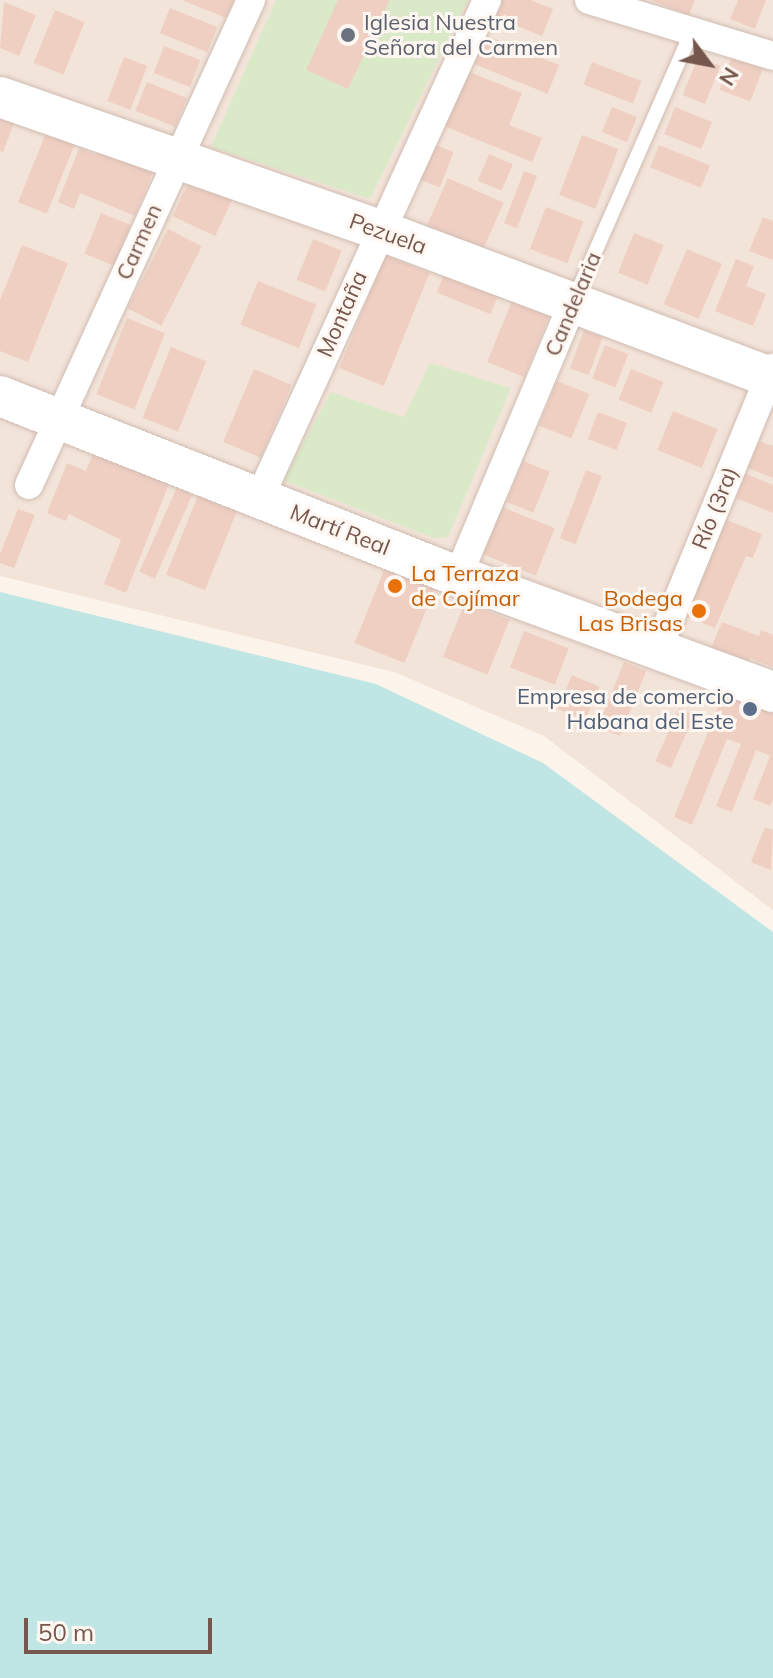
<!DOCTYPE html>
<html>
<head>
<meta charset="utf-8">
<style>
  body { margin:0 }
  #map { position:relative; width:773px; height:1678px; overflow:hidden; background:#fcf3eb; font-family:Mulish,sans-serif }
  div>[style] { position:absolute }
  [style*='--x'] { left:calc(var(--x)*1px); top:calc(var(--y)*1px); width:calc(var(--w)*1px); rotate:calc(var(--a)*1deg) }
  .residential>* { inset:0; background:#f3e4d9 }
  .green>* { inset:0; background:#daeac9 }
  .water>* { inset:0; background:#bfe5e5 }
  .building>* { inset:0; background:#f0cfc3; transform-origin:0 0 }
  .roads { filter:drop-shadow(0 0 2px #d0bcb2) drop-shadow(0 0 2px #d0bcb2) }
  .service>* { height:14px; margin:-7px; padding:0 7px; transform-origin:7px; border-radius:7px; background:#fff }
  .minor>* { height:28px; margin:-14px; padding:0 14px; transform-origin:14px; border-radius:14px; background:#fff }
  .secondary>* { height:40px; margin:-20px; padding:0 20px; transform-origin:20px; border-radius:20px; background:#fff }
  .dots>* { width:22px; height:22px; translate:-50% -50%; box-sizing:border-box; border:4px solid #fef7f1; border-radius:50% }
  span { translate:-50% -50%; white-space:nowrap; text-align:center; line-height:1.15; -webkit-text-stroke:6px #fef7f1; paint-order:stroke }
  .worship-label { font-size:22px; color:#5b616d }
  .left { translate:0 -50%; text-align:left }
  .street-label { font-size:22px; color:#76574e }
  .food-label { font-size:22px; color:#c56008 }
  .right { translate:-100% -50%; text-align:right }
  .service-label { font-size:22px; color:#4e5e75 }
  .north { position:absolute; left:669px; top:24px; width:80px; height:80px; -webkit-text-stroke:6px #fef7f1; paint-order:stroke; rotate:122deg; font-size:22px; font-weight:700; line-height:32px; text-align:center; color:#76574e }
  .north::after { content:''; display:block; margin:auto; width:28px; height:36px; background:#76574e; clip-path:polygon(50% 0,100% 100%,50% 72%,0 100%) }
  .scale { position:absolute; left:24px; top:1618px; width:188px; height:36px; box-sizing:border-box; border:4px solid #76574e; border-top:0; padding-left:10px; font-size:24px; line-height:28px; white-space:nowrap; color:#76574e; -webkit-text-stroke:6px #fef7f1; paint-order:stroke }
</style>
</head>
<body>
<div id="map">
  <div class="residential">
    <i style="clip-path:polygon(0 0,773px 0,773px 910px,544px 736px,394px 672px,0 576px)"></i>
  </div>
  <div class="green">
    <i style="clip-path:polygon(276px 0,468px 0,370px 199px,211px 147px)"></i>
    <i style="clip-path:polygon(430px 363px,511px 388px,448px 537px,434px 538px,283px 480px,331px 392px,404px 417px)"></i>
  </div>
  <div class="water">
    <i style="clip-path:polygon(0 592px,376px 684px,543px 763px,773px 932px,773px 1678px,0 1678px)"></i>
  </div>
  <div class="building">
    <i style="clip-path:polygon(182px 0,234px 0,226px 18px)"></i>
    <i style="clip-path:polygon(338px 0,390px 0,348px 89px,306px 70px)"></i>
    <i style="clip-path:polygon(500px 0,531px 0,553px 9px,542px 36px,494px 17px)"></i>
    <i style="clip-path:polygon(651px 0,695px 0,689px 15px)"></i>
    <i style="clip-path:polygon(738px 0,766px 0,755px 29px,730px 19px)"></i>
    <i style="clip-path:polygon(4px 2px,36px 15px,19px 56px,0 48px)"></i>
    <i style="left:170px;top:8px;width:51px;height:27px;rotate:22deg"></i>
    <i style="left:55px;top:10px;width:32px;height:57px;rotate:22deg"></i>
    <i style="left:485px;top:35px;width:80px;height:31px;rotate:22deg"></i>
    <i style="left:164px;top:46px;width:39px;height:29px;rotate:21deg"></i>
    <i style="left:124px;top:57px;width:25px;height:47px;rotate:21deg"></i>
    <i style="left:698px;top:57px;width:24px;height:41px;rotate:22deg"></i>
    <i style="left:732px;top:57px;width:33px;height:35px;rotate:21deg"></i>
    <i style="left:592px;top:62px;width:53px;height:24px;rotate:21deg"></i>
    <i style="clip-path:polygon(467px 71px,522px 93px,509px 125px,542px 138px,532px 162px,444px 126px)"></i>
    <i style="left:147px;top:82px;width:43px;height:31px;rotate:22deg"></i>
    <i style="left:612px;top:107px;width:27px;height:27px;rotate:22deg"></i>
    <i style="left:675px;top:107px;width:40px;height:29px;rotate:22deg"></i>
    <i style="clip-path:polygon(0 115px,15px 121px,3px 152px,0 151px)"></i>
    <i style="left:48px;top:128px;width:31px;height:80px;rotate:22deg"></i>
    <i style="left:582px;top:135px;width:39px;height:64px;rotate:21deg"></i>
    <i style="left:433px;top:144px;width:22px;height:38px;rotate:21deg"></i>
    <i style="left:659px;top:145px;width:55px;height:24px;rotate:22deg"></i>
    <i style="clip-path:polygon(79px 148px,96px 155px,98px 149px,153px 171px,135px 216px,80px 193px,74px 209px,58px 202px)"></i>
    <i style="left:489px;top:154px;width:26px;height:29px;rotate:23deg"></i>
    <i style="left:524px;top:171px;width:14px;height:56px;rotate:21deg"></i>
    <i style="left:448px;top:178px;width:61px;height:54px;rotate:24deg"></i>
    <i style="left:190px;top:179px;width:47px;height:41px;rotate:25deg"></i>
    <i style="left:546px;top:207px;width:40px;height:45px;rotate:21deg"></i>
    <i style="left:101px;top:213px;width:32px;height:44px;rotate:22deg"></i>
    <i style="clip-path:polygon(763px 217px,773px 221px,773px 260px,749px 251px)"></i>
    <i style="left:168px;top:229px;width:38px;height:89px;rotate:27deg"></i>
    <i style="left:634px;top:233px;width:32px;height:43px;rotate:22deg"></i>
    <i style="left:313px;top:239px;width:31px;height:44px;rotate:22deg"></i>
    <i style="clip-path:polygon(22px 245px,68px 263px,28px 362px,0 351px,0 300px)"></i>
    <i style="left:687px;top:249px;width:38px;height:60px;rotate:23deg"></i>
    <i style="left:385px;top:255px;width:48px;height:122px;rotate:22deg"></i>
    <i style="clip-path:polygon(736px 259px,754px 266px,746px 286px,766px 294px,753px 326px,715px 311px)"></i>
    <i style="left:445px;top:272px;width:58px;height:22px;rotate:22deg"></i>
    <i style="left:258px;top:281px;width:63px;height:47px;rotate:22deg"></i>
    <i style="left:513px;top:298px;width:40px;height:69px;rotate:22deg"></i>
    <i style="left:127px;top:318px;width:41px;height:82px;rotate:22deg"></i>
    <i style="left:584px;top:330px;width:20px;height:41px;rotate:20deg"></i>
    <i style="left:605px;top:345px;width:25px;height:36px;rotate:21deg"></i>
    <i style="left:171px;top:347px;width:38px;height:76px;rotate:22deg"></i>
    <i style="left:254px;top:369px;width:41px;height:79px;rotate:23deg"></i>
    <i style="left:631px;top:369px;width:35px;height:33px;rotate:22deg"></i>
    <i style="left:557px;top:381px;width:35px;height:48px;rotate:22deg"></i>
    <i style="left:673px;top:411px;width:48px;height:42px;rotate:22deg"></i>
    <i style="left:598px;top:412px;width:31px;height:29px;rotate:21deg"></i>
    <i style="clip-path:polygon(759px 441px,773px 446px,773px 478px,748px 468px)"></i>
    <i style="clip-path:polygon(93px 454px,169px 484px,126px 593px,104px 584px,121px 540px,69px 514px,66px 521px,47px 513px,67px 463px,86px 471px)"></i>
    <i style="left:523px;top:461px;width:29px;height:44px;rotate:22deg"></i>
    <i style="left:586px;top:470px;width:17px;height:73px;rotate:21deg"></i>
    <i style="clip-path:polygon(746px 474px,773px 485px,773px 513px,736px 498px)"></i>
    <i style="left:178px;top:485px;width:17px;height:95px;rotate:24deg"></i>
    <i style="left:199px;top:493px;width:42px;height:88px;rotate:22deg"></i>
    <i style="left:502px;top:507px;width:57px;height:51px;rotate:22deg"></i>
    <i style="clip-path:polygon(18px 509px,35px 515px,14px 568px,0 563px,0 554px)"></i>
    <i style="clip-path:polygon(719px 517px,762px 534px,753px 558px,746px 556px,715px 628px,680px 614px)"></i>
    <i style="left:386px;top:565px;width:54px;height:84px;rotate:22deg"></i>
    <i style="left:465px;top:602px;width:48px;height:59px;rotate:22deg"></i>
    <i style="clip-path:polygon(722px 622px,759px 636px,761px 630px,773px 635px,773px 667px,750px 658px,747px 665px,710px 650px)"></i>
    <i style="left:524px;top:631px;width:48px;height:39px;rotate:21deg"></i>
    <i style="left:624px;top:662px;width:24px;height:70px;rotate:22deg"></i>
    <i style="left:572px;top:675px;width:30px;height:37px;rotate:23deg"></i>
    <i style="clip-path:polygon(726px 687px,773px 706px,773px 799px,770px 806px,753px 799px,770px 756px,756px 750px,732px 812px,716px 806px,741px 744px,727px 739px,692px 825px,674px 817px)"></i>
    <i style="left:679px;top:708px;width:17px;height:58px;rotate:24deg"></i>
    <i style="clip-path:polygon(765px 827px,773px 830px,771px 870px,751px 862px)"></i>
  </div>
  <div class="roads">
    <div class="service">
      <i style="--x:574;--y:300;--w:292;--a:-66.3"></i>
    </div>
    <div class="minor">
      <i style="--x:589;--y:0;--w:192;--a:16.9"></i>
      <i style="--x:29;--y:485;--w:533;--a:-65.4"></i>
      <i style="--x:259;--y:499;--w:549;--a:-65.44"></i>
      <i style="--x:458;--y:576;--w:296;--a:-67.2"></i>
      <i style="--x:658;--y:648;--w:303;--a:-67.7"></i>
    </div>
    <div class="secondary">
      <i style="--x:0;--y:97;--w:402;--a:19.3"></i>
      <i style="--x:379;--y:230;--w:421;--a:20.6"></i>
      <i style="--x:0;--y:396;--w:492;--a:21.5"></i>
      <i style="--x:458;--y:576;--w:336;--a:20.2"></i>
    </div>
  </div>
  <div class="dots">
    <i style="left:348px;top:35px;background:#6b7280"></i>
    <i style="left:395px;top:586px;background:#e8710a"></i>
    <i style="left:699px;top:611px;background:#e8710a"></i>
    <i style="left:750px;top:709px;background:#5c6f8a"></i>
  </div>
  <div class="worship-label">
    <span class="left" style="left:364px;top:35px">Iglesia Nuestra<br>Señora del Carmen</span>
  </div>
  <div class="street-label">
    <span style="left:388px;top:234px;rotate:20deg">Pezuela</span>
    <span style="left:139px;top:242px;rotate:-66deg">Carmen</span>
    <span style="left:573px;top:304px;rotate:-67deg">Candelaria</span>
    <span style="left:342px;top:314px;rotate:-66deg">Montaña</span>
    <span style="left:715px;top:508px;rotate:-68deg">Río (3ra)</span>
    <span style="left:340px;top:530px;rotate:21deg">Martí Real</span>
  </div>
  <div class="food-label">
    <span class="left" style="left:411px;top:586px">La Terraza<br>de Cojímar</span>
    <span class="right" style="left:683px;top:611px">Bodega<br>Las Brisas</span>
  </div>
  <div class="service-label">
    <span class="right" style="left:734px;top:709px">Empresa de comercio<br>Habana del Este</span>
  </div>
  <div class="north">N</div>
  <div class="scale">50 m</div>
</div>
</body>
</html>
